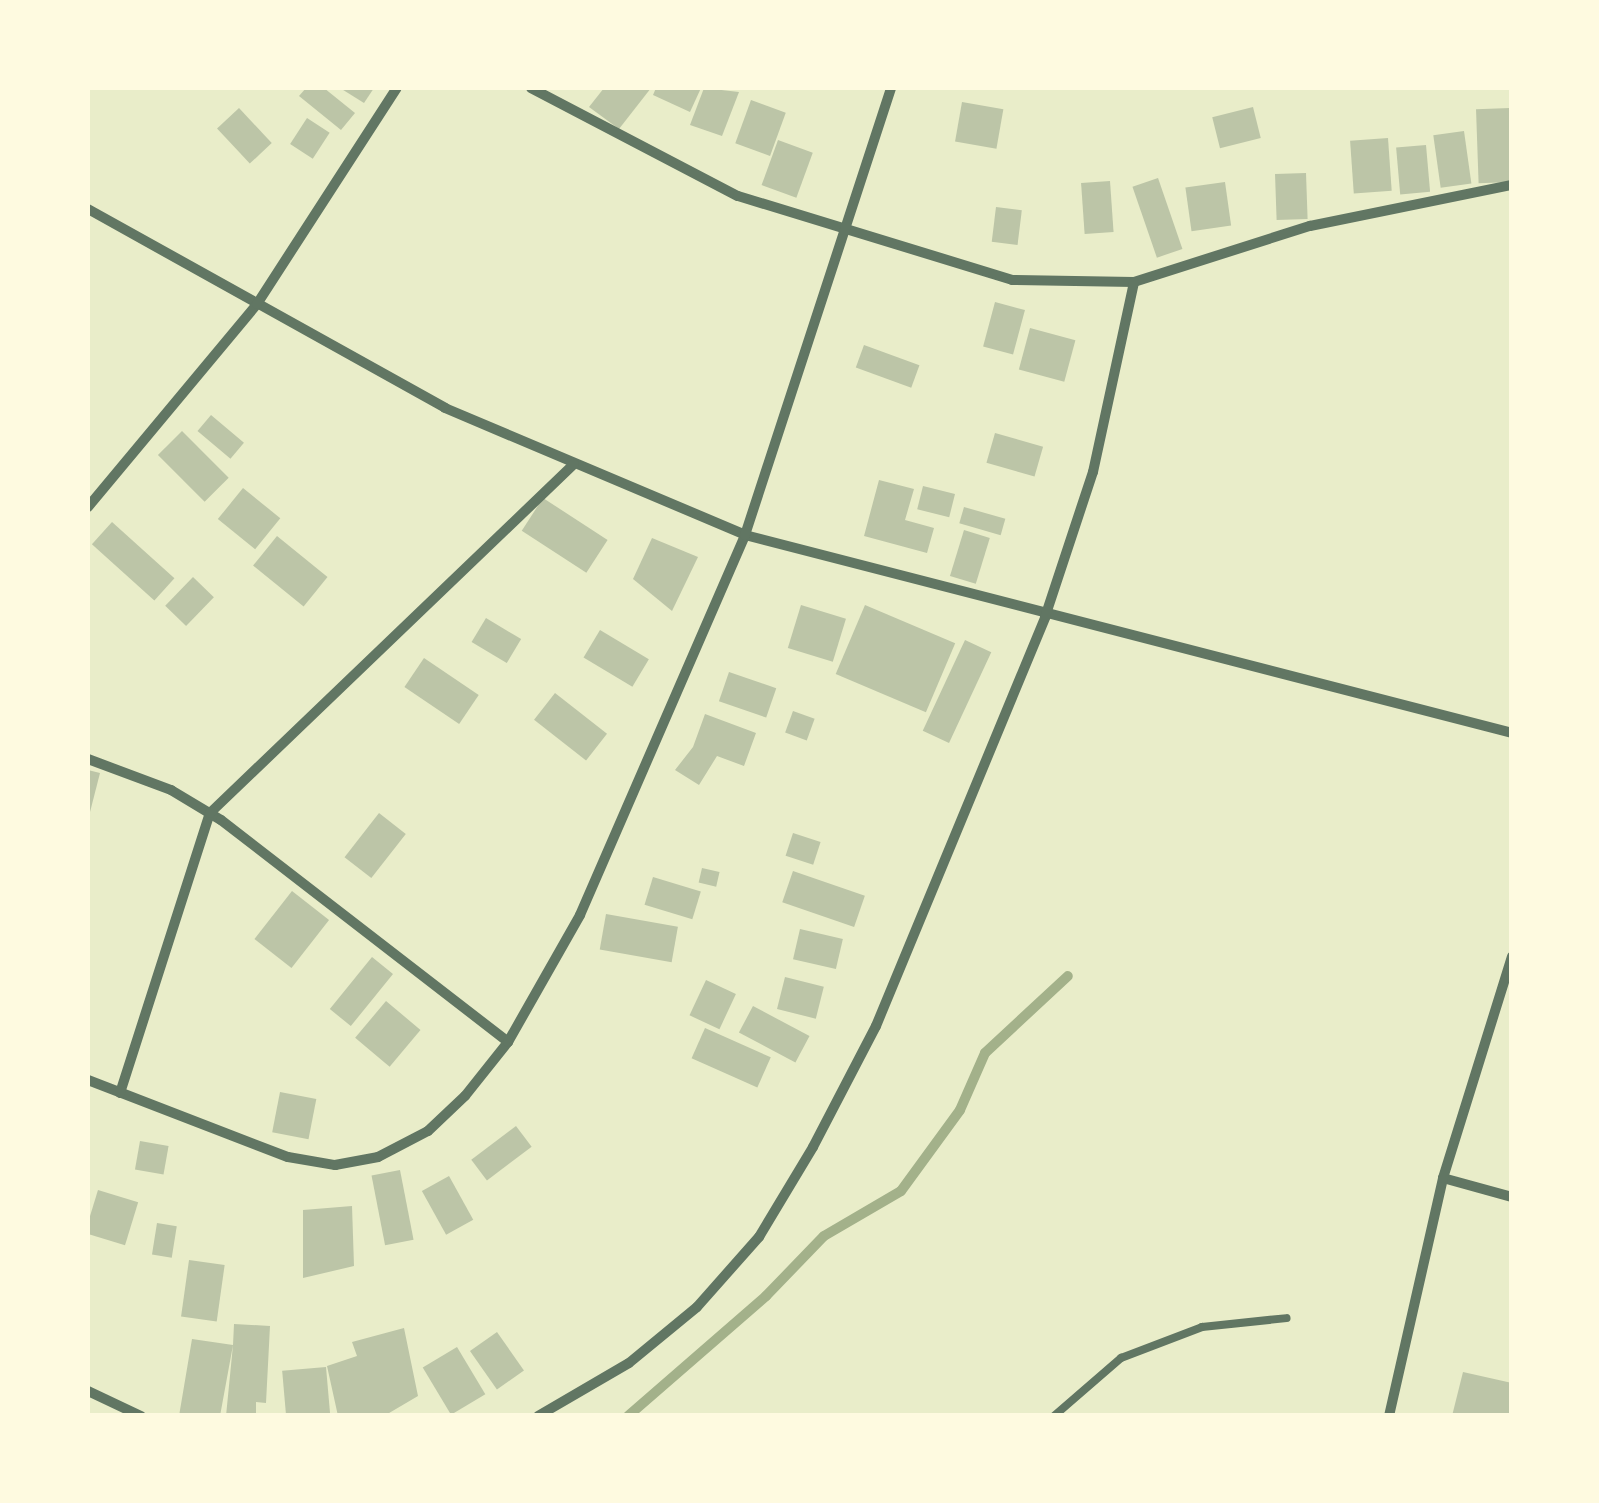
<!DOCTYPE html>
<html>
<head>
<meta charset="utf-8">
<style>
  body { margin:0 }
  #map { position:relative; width:1599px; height:1503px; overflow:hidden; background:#e9edc9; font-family:Poppins,sans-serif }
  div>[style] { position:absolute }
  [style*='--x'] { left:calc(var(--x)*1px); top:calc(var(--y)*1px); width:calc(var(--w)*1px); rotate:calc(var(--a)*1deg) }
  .stream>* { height:10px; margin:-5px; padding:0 5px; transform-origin:5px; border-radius:5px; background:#a3b18a }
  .building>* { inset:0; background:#bcc5a7; transform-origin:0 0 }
  .service>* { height:8px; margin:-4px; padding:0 4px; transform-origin:4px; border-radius:4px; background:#617663 }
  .minor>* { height:10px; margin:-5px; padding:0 5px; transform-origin:5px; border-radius:5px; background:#617663 }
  span { translate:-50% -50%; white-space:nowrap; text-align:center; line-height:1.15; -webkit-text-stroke:10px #fefae0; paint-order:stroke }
  .frame { position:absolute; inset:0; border:90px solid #fefae0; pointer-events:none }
</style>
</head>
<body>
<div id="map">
  <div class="stream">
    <i style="--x:628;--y:1416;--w:183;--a:-41"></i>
    <i style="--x:766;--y:1296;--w:83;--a:-46"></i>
    <i style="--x:824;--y:1236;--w:89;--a:-30.3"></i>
    <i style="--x:901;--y:1191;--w:100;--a:-53.9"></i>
    <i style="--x:960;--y:1110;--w:62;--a:-66.3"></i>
    <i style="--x:985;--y:1053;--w:113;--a:-42.9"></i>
  </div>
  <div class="building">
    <i style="clip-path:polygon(306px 88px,324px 88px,355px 113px,341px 130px,299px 96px)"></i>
    <i style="clip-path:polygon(340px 88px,374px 88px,364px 103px)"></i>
    <i style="clip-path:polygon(604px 88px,651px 88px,619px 129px,589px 107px)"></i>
    <i style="clip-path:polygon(656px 88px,701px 88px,690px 112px,653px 95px)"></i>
    <i style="clip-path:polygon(704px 88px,739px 92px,722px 136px,690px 125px)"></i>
    <i style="left:751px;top:100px;width:37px;height:46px;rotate:20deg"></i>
    <i style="left:962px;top:102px;width:42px;height:40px;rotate:10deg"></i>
    <i style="left:1253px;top:107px;width:32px;height:42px;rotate:76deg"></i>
    <i style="left:239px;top:108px;width:48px;height:30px;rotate:47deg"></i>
    <i style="left:1510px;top:108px;width:74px;height:34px;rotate:88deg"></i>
    <i style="left:307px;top:118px;width:27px;height:31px;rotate:33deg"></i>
    <i style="left:1464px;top:131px;width:53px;height:31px;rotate:82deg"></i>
    <i style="left:1388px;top:138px;width:53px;height:38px;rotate:86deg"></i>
    <i style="left:778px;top:140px;width:37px;height:48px;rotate:20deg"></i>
    <i style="left:1426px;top:145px;width:47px;height:30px;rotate:85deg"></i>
    <i style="left:1306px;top:173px;width:46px;height:31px;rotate:88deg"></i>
    <i style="left:1158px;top:178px;width:75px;height:27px;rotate:71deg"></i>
    <i style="left:1110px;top:181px;width:51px;height:29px;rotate:86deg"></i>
    <i style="left:1225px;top:182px;width:44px;height:40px;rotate:82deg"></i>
    <i style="left:996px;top:207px;width:26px;height:35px;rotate:7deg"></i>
    <i style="left:995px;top:302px;width:31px;height:46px;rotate:15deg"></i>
    <i style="left:1030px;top:328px;width:47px;height:43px;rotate:15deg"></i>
    <i style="left:864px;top:345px;width:59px;height:24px;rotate:20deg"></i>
    <i style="left:211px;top:415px;width:43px;height:21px;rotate:40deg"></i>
    <i style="left:182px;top:431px;width:66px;height:34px;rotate:45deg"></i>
    <i style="left:995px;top:433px;width:50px;height:31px;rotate:16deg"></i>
    <i style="clip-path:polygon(879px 480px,914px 489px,905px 520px,934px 528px,927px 553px,864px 536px)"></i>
    <i style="left:923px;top:486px;width:33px;height:24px;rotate:14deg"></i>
    <i style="left:243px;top:488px;width:48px;height:40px;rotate:39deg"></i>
    <i style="left:543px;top:498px;width:77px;height:39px;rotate:33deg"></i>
    <i style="left:964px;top:507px;width:43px;height:17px;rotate:16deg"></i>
    <i style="left:112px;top:522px;width:84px;height:30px;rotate:42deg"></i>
    <i style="left:964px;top:530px;width:27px;height:48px;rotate:17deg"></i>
    <i style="left:277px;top:536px;width:65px;height:38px;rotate:39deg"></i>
    <i style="clip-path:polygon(652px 538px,698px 557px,672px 611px,633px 579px)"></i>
    <i style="left:193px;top:577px;width:29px;height:40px;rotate:44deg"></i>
    <i style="left:801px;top:605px;width:47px;height:45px;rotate:17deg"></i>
    <i style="left:865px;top:605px;width:98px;height:75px;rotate:23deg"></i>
    <i style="left:486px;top:618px;width:41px;height:28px;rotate:31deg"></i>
    <i style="left:600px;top:630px;width:57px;height:32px;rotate:31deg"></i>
    <i style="left:965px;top:640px;width:29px;height:100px;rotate:25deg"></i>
    <i style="left:424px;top:658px;width:66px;height:35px;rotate:34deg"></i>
    <i style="left:729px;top:672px;width:50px;height:31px;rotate:19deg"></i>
    <i style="left:555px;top:693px;width:66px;height:34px;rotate:38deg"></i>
    <i style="left:793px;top:711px;width:23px;height:23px;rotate:20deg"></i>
    <i style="clip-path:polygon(705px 714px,756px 733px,744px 766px,717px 756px,699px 785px,675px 770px,693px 747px)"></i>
    <i style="clip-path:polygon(88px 770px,100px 773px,89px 816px,88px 816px)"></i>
    <i style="left:379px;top:813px;width:34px;height:56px;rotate:38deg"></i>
    <i style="left:793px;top:833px;width:29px;height:24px;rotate:18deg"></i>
    <i style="left:702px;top:868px;width:18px;height:15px;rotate:13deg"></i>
    <i style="left:793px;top:871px;width:76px;height:33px;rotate:19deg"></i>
    <i style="left:653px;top:877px;width:50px;height:29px;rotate:17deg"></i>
    <i style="left:292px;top:891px;width:47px;height:61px;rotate:38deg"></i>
    <i style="left:606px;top:914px;width:73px;height:36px;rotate:10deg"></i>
    <i style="left:800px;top:929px;width:44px;height:31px;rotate:13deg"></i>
    <i style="left:372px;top:957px;width:27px;height:67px;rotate:39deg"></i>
    <i style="left:785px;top:977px;width:40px;height:33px;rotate:14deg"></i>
    <i style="left:706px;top:980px;width:33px;height:39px;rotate:25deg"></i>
    <i style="left:386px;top:1001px;width:45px;height:48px;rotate:40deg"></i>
    <i style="left:753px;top:1006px;width:64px;height:30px;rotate:28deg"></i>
    <i style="left:705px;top:1028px;width:72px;height:33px;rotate:24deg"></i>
    <i style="left:280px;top:1092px;width:37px;height:41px;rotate:11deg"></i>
    <i style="left:516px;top:1126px;width:26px;height:56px;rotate:53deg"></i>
    <i style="left:140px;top:1141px;width:29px;height:29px;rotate:10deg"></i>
    <i style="left:400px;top:1170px;width:71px;height:29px;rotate:79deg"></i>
    <i style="left:449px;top:1176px;width:50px;height:31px;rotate:61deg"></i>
    <i style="left:98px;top:1190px;width:42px;height:45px;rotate:17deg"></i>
    <i style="clip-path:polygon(352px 1206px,354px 1266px,303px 1278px,303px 1210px)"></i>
    <i style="left:157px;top:1223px;width:20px;height:32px;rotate:9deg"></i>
    <i style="left:189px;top:1260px;width:36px;height:57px;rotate:8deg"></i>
    <i style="clip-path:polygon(234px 1324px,270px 1326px,266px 1403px,256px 1402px,256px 1416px,226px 1416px,233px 1345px,220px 1416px,179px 1416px,192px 1339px,233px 1345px)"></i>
    <i style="clip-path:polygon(404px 1328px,418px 1396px,384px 1416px,338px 1416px,327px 1366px,357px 1356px,352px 1342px)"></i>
    <i style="left:497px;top:1332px;width:47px;height:33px;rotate:55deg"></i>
    <i style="left:457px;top:1347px;width:55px;height:40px;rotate:59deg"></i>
    <i style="left:326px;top:1367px;width:49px;height:44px;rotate:85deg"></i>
    <i style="clip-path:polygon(1463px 1372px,1512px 1383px,1512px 1416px,1452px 1416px)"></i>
  </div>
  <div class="service">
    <i style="--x:1054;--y:1416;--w:89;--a:-40.9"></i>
    <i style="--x:1121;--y:1358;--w:87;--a:-20.9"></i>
    <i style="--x:1202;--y:1327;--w:85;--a:-6"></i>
  </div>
  <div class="minor">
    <i style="--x:531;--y:88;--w:233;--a:27.6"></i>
    <i style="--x:738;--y:196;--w:287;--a:17"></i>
    <i style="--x:1012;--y:280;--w:122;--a:0.9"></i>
    <i style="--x:1134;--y:282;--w:185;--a:-17.7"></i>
    <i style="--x:1310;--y:226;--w:206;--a:-11.5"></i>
    <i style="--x:88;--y:209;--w:409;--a:29.1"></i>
    <i style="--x:445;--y:408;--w:326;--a:22.9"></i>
    <i style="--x:745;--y:535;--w:792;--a:14.47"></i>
    <i style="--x:88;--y:507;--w:264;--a:-50.2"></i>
    <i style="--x:257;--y:304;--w:257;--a:-57.1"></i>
    <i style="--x:88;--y:759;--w:89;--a:20.5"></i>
    <i style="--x:171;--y:790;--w:58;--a:31"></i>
    <i style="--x:221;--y:820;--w:363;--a:37.7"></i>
    <i style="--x:88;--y:1080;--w:214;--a:21.1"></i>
    <i style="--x:288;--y:1157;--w:48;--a:9.7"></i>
    <i style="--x:335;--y:1165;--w:44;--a:-10.5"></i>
    <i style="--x:378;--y:1157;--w:56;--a:-27.5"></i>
    <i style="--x:428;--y:1131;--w:51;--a:-43.4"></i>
    <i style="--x:465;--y:1096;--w:69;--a:-51.5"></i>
    <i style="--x:508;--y:1042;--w:146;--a:-60.4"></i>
    <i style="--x:580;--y:915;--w:414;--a:-66.5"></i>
    <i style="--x:745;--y:535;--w:470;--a:-71.9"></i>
    <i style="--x:120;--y:1093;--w:294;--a:-72.2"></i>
    <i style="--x:210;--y:813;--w:504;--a:-43.79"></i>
    <i style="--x:1443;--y:1178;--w:72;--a:15.4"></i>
    <i style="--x:88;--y:1391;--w:59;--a:25.3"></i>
    <i style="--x:538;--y:1416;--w:105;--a:-30.2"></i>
    <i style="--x:629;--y:1363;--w:88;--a:-39.5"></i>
    <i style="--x:697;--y:1307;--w:94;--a:-48.5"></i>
    <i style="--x:759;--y:1237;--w:105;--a:-59"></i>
    <i style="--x:813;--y:1147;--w:136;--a:-62.5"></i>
    <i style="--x:876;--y:1026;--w:443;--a:-67.5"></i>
    <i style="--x:1045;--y:617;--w:153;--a:-71.7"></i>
    <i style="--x:1093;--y:472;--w:194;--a:-77.8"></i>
    <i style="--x:1389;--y:1416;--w:244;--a:-77.2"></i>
    <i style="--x:1443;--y:1178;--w:232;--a:-72.7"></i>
  </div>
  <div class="frame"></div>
</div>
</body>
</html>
